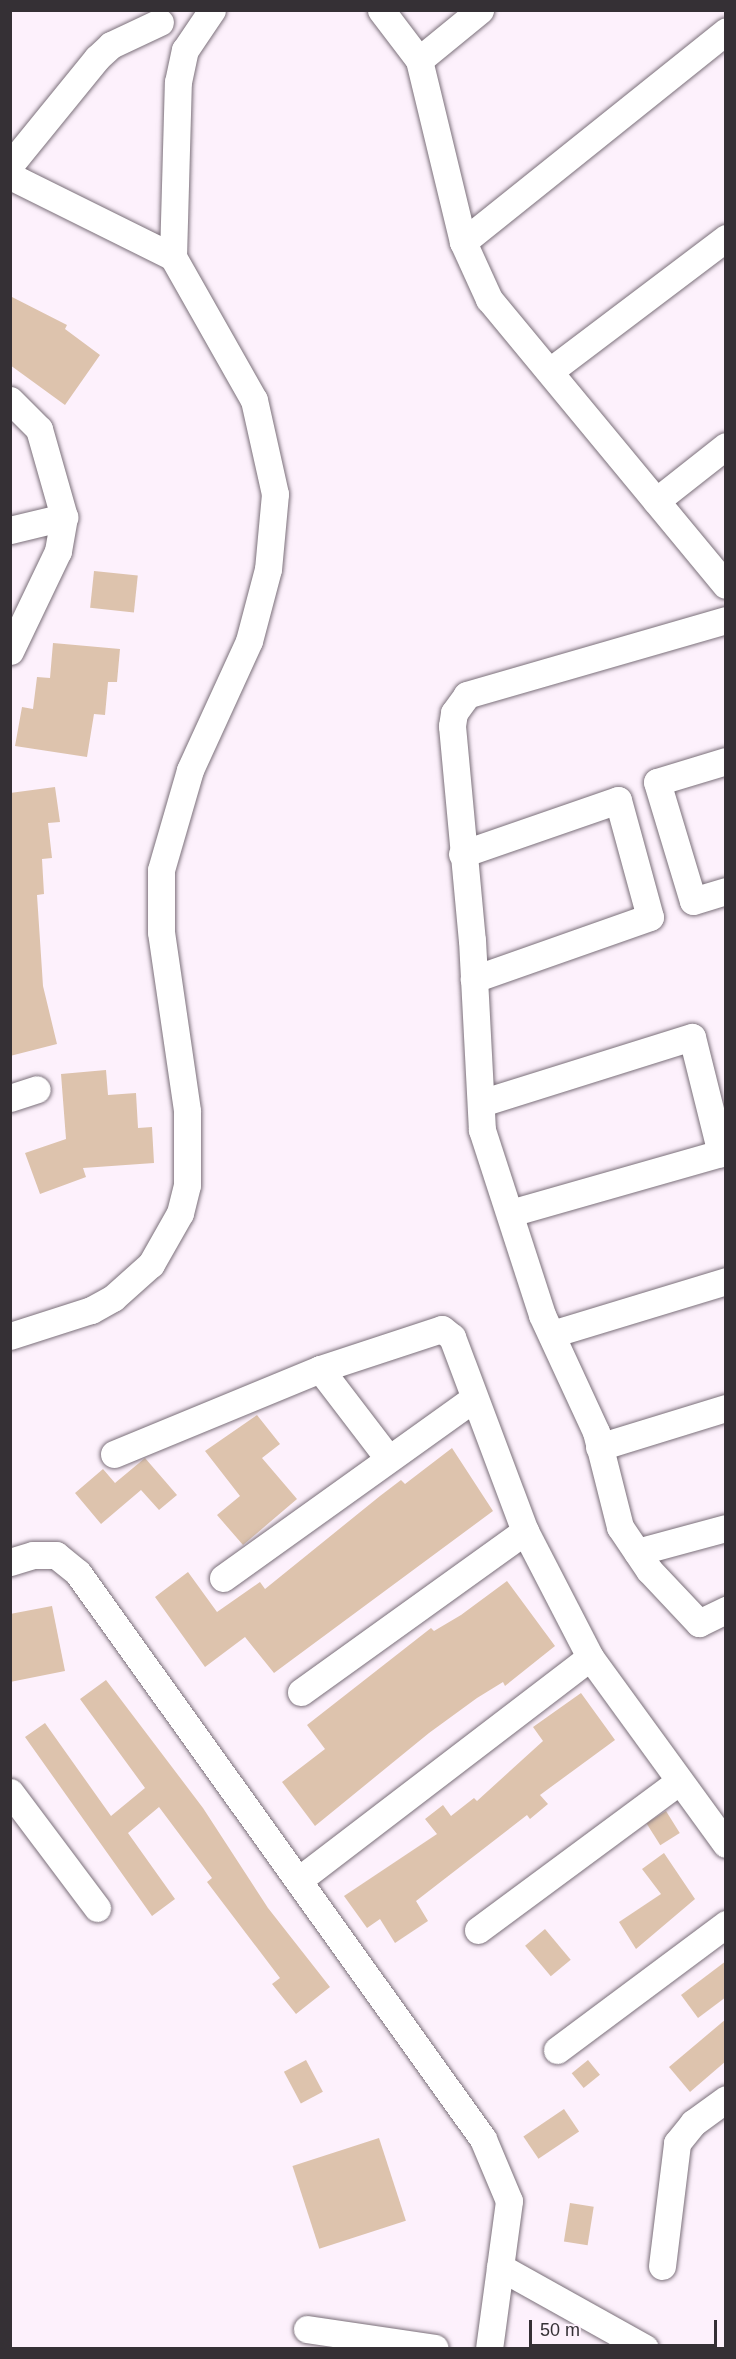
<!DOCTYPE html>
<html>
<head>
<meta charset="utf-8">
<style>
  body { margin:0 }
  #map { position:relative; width:736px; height:2359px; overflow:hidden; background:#fdf1fc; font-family:Arial,sans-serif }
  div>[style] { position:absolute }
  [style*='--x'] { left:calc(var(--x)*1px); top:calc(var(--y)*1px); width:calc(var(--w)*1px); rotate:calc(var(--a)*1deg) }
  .building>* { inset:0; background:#ddc3ad; transform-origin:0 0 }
  .roads { filter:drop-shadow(0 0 2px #7b707a) drop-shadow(0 0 2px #7b707a) }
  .street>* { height:27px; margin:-13.5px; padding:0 13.5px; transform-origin:13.5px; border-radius:13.5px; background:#fff }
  span { translate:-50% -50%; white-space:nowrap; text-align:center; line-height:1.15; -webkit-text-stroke:4.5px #fdf1fc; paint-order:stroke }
  .frame { position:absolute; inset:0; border:12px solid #353035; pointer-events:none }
  .scale { position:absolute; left:529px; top:2320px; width:188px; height:27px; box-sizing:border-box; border:3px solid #353035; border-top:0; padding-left:8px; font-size:18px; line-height:21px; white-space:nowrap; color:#353035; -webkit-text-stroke:4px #fdf1fc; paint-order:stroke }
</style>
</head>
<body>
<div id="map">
  <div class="building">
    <i style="clip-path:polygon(10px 296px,67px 325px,65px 329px,100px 355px,65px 405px,10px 365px)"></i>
    <i style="left:94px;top:571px;width:44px;height:37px;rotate:6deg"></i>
    <i style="clip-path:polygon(53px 643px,120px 649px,117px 682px,108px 682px,105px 715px,94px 714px,87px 757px,15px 746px,22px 707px,33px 709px,37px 677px,50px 678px)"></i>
    <i style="clip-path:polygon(55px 787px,60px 822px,48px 823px,52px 858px,42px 859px,44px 894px,37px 895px,43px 986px,57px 1044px,10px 1056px,10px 793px)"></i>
    <i style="clip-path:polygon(106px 1070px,108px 1095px,136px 1093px,138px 1128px,152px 1127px,154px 1163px,83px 1168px,86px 1177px,40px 1194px,25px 1153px,66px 1139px,61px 1074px)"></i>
    <i style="clip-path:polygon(257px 1415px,280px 1444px,262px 1458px,297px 1499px,243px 1545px,217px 1515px,240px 1496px,205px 1451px)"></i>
    <i style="clip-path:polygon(452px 1448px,493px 1511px,274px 1673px,245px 1637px,205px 1667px,155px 1597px,188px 1572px,217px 1612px,260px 1582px,265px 1589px,380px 1496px,401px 1480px,405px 1484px)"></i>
    <i style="clip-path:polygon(145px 1458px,177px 1495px,159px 1510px,141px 1490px,101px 1524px,75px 1493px,103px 1469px,115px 1483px)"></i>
    <i style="clip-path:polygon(507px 1581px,555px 1646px,505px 1686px,503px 1682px,477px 1698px,429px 1733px,315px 1826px,282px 1782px,325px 1749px,307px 1725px,431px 1628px,434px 1631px,461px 1615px)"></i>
    <i style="clip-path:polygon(52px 1606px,65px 1671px,10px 1682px,10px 1614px)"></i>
    <i style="clip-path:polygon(106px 1680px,203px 1808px,268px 1908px,330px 1987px,296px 2014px,272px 1984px,280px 1978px,207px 1882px,212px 1878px,159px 1807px,128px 1833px,175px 1899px,152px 1916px,25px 1737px,45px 1723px,111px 1816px,145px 1788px,80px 1699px)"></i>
    <i style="clip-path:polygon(581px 1693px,615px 1740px,540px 1795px,548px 1804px,530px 1819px,527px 1815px,416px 1901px,428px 1921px,395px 1943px,380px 1919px,367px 1928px,344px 1896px,437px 1834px,425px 1819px,443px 1805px,451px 1816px,474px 1798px,477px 1801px,543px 1741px,533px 1727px)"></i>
    <i style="left:666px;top:1811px;width:26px;height:23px;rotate:58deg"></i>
    <i style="clip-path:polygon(664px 1853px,695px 1899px,636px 1949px,619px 1922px,661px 1894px,642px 1869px)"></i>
    <i style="left:545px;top:1929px;width:40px;height:26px;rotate:50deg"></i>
    <i style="clip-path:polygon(726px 1961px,726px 1997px,698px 2018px,681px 1995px)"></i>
    <i style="clip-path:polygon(726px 2019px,726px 2061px,690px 2092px,669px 2067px)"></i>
    <i style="left:306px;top:2060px;width:36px;height:25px;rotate:62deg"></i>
    <i style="left:588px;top:2060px;width:19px;height:21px;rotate:51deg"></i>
    <i style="left:564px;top:2109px;width:27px;height:49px;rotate:56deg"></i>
    <i style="left:379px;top:2138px;width:87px;height:91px;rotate:72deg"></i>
    <i style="left:570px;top:2203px;width:24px;height:39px;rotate:9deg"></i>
  </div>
  <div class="roads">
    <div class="street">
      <i style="--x:381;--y:10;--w:63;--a:52.8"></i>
      <i style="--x:419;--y:60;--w:187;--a:76.4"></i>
      <i style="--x:463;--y:242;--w:63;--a:65.5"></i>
      <i style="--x:489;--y:299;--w:371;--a:50.4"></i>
      <i style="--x:419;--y:60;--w:79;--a:-39.3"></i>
      <i style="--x:10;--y:165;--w:138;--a:-50.9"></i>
      <i style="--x:97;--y:58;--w:19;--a:-43"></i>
      <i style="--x:111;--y:45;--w:54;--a:-25.1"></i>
      <i style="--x:10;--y:176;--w:182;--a:26.4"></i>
      <i style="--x:173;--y:257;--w:164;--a:60.5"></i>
      <i style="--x:254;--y:400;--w:96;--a:77.4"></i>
      <i style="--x:275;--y:494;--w:75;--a:95.3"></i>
      <i style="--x:268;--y:569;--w:74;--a:104.8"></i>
      <i style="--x:249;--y:641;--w:142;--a:114.6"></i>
      <i style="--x:190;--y:770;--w:104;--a:106.2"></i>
      <i style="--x:161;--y:870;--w:62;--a:90"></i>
      <i style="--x:161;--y:932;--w:181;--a:81.7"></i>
      <i style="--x:187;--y:1111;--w:74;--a:90"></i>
      <i style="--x:187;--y:1185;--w:29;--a:104"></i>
      <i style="--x:180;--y:1213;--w:59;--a:119.6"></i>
      <i style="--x:151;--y:1264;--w:51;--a:138.2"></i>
      <i style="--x:113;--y:1298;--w:25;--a:151"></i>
      <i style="--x:91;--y:1310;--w:85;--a:162.2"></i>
      <i style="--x:463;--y:242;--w:337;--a:-38.7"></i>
      <i style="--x:173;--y:257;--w:175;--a:-88.4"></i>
      <i style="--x:178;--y:82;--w:33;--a:-78"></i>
      <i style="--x:185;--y:50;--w:48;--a:-56"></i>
      <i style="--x:550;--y:371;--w:221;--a:-37.1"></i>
      <i style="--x:10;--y:400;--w:41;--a:45"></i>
      <i style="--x:39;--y:429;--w:91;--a:74.1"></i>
      <i style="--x:64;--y:517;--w:35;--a:100"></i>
      <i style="--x:58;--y:551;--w:111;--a:115.6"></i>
      <i style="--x:656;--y:501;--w:89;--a:-38.2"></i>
      <i style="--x:10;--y:530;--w:56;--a:-13.5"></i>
      <i style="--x:726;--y:620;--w:270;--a:163.9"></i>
      <i style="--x:467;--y:695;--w:22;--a:126"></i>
      <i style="--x:454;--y:713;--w:13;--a:99"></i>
      <i style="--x:452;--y:726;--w:215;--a:84.7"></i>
      <i style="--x:472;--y:940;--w:190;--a:87"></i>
      <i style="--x:482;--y:1130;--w:194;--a:72"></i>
      <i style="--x:542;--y:1315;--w:129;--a:65.2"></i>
      <i style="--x:596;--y:1432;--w:98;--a:75.8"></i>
      <i style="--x:620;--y:1527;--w:52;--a:56"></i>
      <i style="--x:649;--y:1570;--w:73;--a:46.7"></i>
      <i style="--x:699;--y:1623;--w:30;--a:-26"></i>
      <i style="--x:726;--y:761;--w:72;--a:163.1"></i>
      <i style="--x:657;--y:782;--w:124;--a:73.2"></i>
      <i style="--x:693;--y:901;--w:34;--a:-17"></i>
      <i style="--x:462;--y:854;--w:165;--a:-19.1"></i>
      <i style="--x:618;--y:800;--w:121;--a:74.7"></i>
      <i style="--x:650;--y:917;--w:187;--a:160.6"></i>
      <i style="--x:10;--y:1098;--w:28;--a:-18"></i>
      <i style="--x:481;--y:1103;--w:221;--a:-17.4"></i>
      <i style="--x:692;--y:1037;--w:120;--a:76"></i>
      <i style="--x:721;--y:1153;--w:219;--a:164.1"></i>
      <i style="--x:552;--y:1334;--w:182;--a:-16.9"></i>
      <i style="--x:320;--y:1369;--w:112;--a:52.6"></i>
      <i style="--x:599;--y:1447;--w:133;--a:-17.1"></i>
      <i style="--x:114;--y:1454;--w:223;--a:-22.4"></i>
      <i style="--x:320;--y:1369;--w:128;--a:-18.2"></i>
      <i style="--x:442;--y:1329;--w:13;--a:39"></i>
      <i style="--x:452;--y:1337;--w:207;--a:69.4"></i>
      <i style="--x:525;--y:1531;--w:142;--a:62.7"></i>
      <i style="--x:590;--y:1657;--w:231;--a:54"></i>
      <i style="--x:637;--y:1552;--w:92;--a:-15.1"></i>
      <i style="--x:10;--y:1562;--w:24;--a:-17"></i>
      <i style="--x:33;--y:1555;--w:23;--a:0"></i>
      <i style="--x:56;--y:1555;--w:28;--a:39"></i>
      <i style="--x:78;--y:1573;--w:696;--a:54.41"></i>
      <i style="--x:483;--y:2139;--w:67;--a:67.2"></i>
      <i style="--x:509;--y:2201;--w:148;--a:97.7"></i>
      <i style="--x:223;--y:1578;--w:307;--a:-35.6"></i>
      <i style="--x:301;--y:1692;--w:276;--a:-35.7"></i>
      <i style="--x:10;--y:1792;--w:145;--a:53.1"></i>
      <i style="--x:300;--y:1879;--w:365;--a:-37.4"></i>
      <i style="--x:478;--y:1930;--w:250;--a:-36.5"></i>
      <i style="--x:557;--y:2050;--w:211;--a:-36.7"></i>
      <i style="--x:662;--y:2266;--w:124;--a:-83"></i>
      <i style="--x:677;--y:2143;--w:26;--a:-51"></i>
      <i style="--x:693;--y:2123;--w:41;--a:-36"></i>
      <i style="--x:500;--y:2267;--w:166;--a:29.2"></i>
      <i style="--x:307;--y:2329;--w:129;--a:8.4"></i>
    </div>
  </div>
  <div class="frame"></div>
  <div class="scale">50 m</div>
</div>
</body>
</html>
